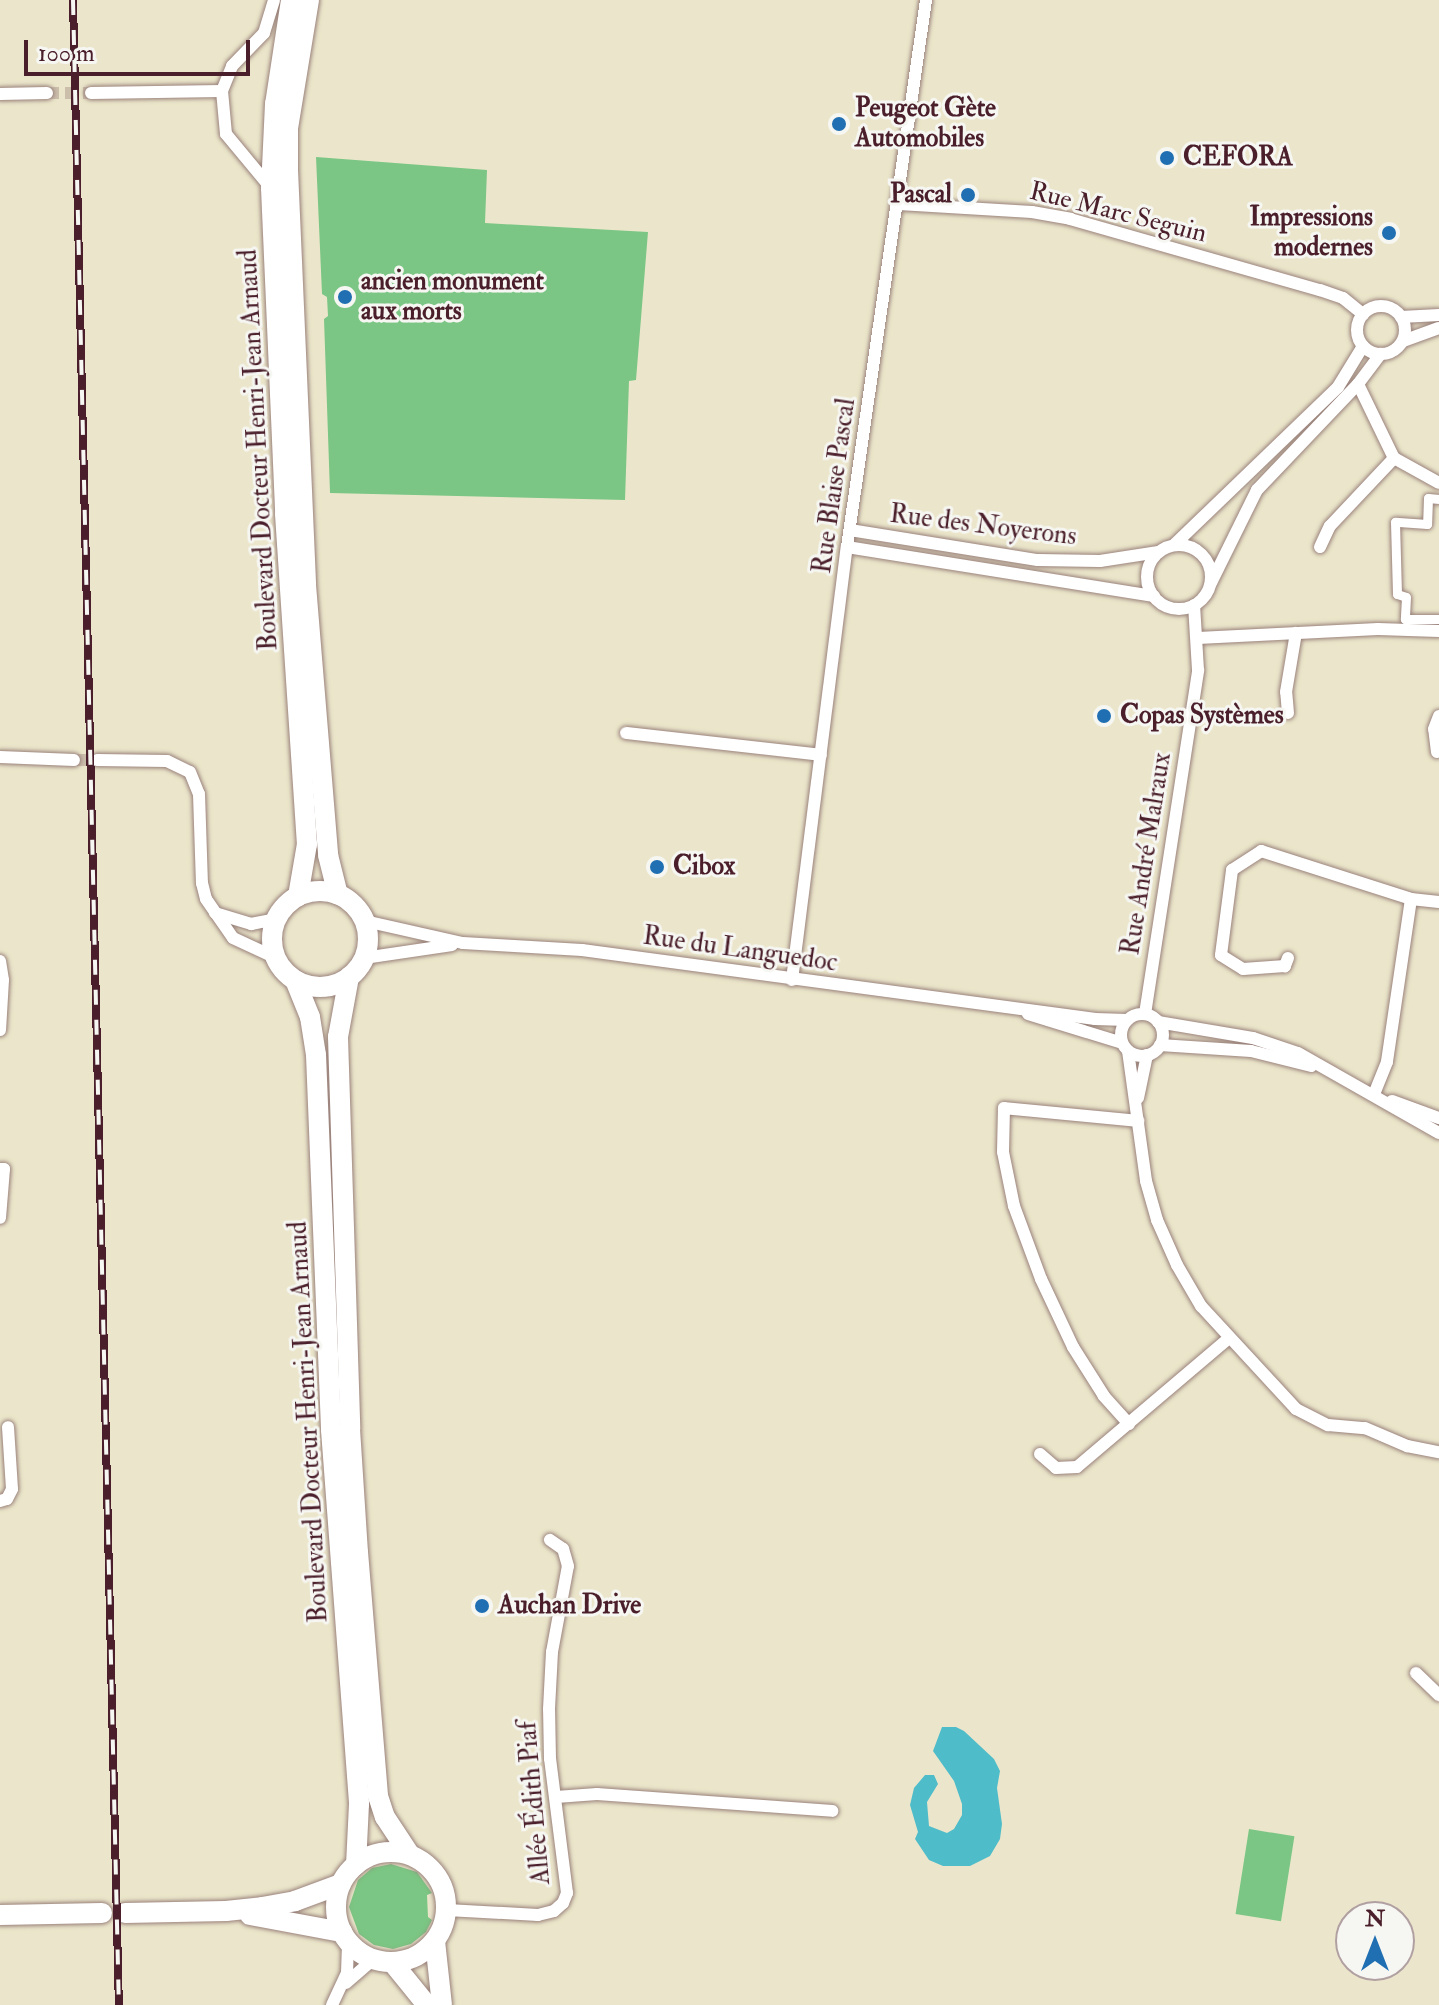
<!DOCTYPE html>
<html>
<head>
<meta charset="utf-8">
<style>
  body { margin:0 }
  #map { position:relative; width:1439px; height:2005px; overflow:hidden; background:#ebe6cb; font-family:"IM FELL Double Pica",serif }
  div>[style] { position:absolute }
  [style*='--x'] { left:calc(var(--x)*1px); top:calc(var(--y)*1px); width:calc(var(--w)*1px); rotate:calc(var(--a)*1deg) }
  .green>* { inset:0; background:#7bc684; transform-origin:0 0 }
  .water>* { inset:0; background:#4fbcc9 }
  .minor-tunnel>* { height:12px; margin-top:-6px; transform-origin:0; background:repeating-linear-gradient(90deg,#cbbeab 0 12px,transparent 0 18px) }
  .roads { filter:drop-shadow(0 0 2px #9a827b) drop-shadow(0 0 2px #9a827b) }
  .pedestrian>* { height:9px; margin:-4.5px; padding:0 4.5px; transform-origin:4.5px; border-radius:4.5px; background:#fff }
  .minor>* { height:12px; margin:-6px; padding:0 6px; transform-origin:6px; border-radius:6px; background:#fff }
  .minor>.ring { margin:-6px; padding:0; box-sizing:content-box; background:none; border:12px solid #fff; border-radius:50% }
  .primary>* { height:20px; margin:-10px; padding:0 10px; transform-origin:10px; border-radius:10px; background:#fff }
  .primary>.ring { margin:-10px; padding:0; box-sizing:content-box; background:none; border:20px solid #fff; border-radius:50% }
  .rail>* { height:8px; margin-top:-4px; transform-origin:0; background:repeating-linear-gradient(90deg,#f6f6f2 0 15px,#4a1f2b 0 30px); box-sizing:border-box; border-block:2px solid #4a1f2b }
  .dots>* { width:22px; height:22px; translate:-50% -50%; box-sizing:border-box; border:4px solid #f6f6f2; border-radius:50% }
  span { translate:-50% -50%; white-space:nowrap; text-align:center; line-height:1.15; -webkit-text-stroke:6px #f6f6f2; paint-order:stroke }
  .poi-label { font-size:26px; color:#4a1f2b; font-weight:700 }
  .left { translate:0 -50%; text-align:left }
  .right { translate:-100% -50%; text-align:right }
  .street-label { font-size:26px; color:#4a1f2b }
  .north { position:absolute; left:1335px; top:1901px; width:80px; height:80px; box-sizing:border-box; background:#f6f6f2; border:2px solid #b1a0a2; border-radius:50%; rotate:0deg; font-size:22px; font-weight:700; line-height:32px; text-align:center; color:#4a1f2b }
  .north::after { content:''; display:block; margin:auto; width:28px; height:36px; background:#1f6fb2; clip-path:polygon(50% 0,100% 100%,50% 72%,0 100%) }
  .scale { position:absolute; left:24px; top:40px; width:226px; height:36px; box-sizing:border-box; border:4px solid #4a1f2b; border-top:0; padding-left:10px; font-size:24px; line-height:28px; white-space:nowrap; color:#4a1f2b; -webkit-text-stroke:6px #f6f6f2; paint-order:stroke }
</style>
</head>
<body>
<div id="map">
  <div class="green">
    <i style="clip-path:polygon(316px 157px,487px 170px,485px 223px,648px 232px,636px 380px,629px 381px,625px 500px,330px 493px,324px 319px,328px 316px,327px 297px,322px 294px)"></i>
    <i style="left:1249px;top:1829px;width:46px;height:86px;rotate:9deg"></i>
    <i style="clip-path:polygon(391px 1864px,417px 1872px,432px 1893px,427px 1895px,428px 1917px,432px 1920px,426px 1932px,411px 1944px,393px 1949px,374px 1945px,359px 1934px,349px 1907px,358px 1880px,372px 1868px)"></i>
  </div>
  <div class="water">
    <i style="clip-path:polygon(942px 1727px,956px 1727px,964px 1731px,994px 1759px,1000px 1771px,997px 1788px,1002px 1824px,1000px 1839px,990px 1856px,970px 1866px,943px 1866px,929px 1860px,915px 1839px,918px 1832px,910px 1805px,914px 1788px,925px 1775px,934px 1775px,938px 1784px,927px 1802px,929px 1826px,947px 1833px,954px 1829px,962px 1815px,962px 1804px,954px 1781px,933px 1751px)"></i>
  </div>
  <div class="minor-tunnel">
    <i style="--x:47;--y:93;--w:44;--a:0"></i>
    <i style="--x:74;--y:760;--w:23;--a:0"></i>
  </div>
  <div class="roads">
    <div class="pedestrian">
      <i style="--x:1439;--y:499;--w:11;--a:-175"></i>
      <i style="--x:1428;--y:498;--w:26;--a:92"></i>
      <i style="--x:1427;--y:524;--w:32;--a:-176"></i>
      <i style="--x:1395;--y:522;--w:72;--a:88.4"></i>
      <i style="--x:1397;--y:594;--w:9;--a:18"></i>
      <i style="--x:1406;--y:597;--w:22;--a:93"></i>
      <i style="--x:1405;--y:619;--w:34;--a:0"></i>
    </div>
    <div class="minor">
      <i style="--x:91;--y:93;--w:131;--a:-0.9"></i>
      <i style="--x:0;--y:94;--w:47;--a:-1.2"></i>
      <i style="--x:270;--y:187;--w:69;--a:-129.7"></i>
      <i style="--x:226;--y:134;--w:43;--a:-95.3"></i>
      <i style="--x:222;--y:91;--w:27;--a:-68"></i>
      <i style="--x:232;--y:66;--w:46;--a:-45.9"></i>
      <i style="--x:264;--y:33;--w:34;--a:-73"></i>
      <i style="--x:899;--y:204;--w:133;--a:3.4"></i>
      <i style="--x:1032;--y:212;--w:39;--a:10"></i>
      <i style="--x:1070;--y:219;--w:260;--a:15.9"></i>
      <i style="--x:1320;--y:290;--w:24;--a:19"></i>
      <i style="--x:1343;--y:298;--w:26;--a:39"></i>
      <i class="ring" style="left:1357px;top:306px;width:36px;height:36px"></i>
      <i style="--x:1401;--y:317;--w:38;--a:-3"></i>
      <i style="--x:1403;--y:341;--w:38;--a:-20"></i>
      <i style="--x:1358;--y:384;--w:82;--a:64.1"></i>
      <i style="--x:1394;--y:458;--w:51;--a:29.1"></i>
      <i style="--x:850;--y:530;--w:190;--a:9.1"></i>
      <i style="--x:1038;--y:560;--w:62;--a:0.9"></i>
      <i style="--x:1100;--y:561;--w:59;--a:-8.8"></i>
      <i style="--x:1175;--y:544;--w:226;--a:-43.9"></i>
      <i style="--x:1338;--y:387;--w:48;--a:-58.6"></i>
      <i class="ring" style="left:1147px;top:545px;width:52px;height:52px"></i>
      <i style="--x:847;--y:547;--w:311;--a:9.1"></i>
      <i style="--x:1320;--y:547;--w:23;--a:-65"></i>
      <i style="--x:1330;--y:526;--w:93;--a:-46.7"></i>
      <i style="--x:1211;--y:583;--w:104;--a:-63.7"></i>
      <i style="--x:1257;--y:490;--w:146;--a:-46.4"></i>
      <i style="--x:1358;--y:384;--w:38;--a:-53"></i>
      <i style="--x:1198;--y:638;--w:180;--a:-2.9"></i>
      <i style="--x:1378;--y:629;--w:61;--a:1.9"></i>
      <i style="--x:1288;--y:713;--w:21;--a:-95"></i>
      <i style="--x:1286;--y:692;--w:60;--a:-80.4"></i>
      <i style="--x:626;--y:733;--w:196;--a:6.4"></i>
      <i style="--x:1437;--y:752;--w:23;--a:-97"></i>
      <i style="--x:1434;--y:729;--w:14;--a:-69"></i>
      <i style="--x:0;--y:757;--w:74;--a:2.3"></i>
      <i style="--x:97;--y:760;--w:70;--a:0.8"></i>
      <i style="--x:167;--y:761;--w:25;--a:26"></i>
      <i style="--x:190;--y:772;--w:24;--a:68"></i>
      <i style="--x:199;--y:794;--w:89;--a:88.1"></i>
      <i style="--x:202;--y:883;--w:16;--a:76"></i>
      <i style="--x:206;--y:899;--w:47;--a:55.3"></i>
      <i style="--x:233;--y:938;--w:47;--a:24.9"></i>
      <i style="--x:1411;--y:899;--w:28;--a:6"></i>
      <i style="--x:215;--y:913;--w:38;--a:17"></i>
      <i style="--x:251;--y:924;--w:25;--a:-11"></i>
      <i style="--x:365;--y:921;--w:100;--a:12.7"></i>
      <i style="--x:463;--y:943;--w:119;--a:3.4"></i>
      <i style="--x:582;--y:950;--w:518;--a:7.66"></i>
      <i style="--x:1095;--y:1019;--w:32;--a:2"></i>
      <i style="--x:364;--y:958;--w:89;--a:-8.4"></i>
      <i style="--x:1288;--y:958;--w:9;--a:111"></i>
      <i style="--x:1285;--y:966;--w:42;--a:175.9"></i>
      <i style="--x:1243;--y:969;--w:26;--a:-148"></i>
      <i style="--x:1221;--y:955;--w:86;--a:-82.6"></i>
      <i style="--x:1232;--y:870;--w:35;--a:-33"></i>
      <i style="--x:1261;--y:851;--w:157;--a:17.7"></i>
      <i style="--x:1411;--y:899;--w:165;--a:98.4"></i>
      <i style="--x:1387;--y:1062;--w:35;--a:112"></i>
      <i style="--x:0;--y:961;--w:19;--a:81"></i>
      <i style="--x:3;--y:980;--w:50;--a:93.4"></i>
      <i style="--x:792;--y:980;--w:436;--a:-82.8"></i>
      <i style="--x:847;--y:547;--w:553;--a:-81.78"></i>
      <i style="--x:1028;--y:1014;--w:98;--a:17.1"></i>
      <i style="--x:1145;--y:1014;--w:348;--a:-81.2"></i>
      <i style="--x:1198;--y:670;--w:65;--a:-93.5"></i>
      <i class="ring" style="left:1121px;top:1014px;width:30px;height:30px"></i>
      <i style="--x:1158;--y:1022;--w:96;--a:9.6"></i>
      <i style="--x:1253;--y:1038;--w:47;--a:18.4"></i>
      <i style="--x:1298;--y:1053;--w:162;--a:29.6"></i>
      <i style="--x:1160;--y:1045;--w:91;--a:3.8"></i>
      <i style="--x:1251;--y:1051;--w:62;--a:14"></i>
      <i style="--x:1128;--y:1051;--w:131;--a:82.1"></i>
      <i style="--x:1146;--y:1181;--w:41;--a:74.2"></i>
      <i style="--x:1157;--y:1220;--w:49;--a:66"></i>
      <i style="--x:1177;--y:1265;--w:48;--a:59.7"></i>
      <i style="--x:1201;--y:1306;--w:140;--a:47.3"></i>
      <i style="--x:1296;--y:1409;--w:36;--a:27"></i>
      <i style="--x:1328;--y:1425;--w:37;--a:5"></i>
      <i style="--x:1365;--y:1428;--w:46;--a:23.2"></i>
      <i style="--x:1407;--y:1446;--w:33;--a:11"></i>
      <i style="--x:1138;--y:1098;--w:44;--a:-78.2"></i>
      <i style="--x:1392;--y:1101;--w:50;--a:19.9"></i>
      <i style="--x:0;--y:1169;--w:4;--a:0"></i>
      <i style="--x:4;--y:1169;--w:49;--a:94.7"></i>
      <i style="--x:1129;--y:1424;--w:38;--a:-132"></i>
      <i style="--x:1104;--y:1396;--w:58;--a:-122.3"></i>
      <i style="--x:1073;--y:1347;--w:75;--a:-115.2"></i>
      <i style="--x:1041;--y:1279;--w:78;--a:-110.3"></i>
      <i style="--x:1014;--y:1206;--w:55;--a:-101.5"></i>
      <i style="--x:1003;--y:1152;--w:44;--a:-88.7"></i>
      <i style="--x:1004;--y:1108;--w:135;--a:5.5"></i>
      <i style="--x:1040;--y:1454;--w:21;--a:41"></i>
      <i style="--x:1056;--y:1468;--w:21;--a:-3"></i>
      <i style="--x:1077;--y:1467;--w:199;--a:-40.3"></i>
      <i style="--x:0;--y:1501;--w:7;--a:-16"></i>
      <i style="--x:7;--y:1499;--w:11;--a:-63"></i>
      <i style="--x:12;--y:1489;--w:62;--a:-93.7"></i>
      <i style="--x:1416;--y:1673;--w:32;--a:44"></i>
      <i style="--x:556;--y:1797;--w:41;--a:-4.2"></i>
      <i style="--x:597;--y:1794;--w:236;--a:4.1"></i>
      <i style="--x:447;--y:1910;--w:91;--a:3.1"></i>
      <i style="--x:538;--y:1915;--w:16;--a:-14"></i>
      <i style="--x:554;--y:1911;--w:12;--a:-42"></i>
      <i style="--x:563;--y:1903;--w:11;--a:-68"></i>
      <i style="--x:567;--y:1893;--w:135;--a:-97.2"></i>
      <i style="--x:550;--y:1759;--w:50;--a:-91.1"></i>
      <i style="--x:549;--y:1709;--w:57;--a:-87"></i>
      <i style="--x:552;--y:1652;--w:87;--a:-79.5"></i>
      <i style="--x:568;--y:1566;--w:18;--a:-106"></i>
      <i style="--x:563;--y:1549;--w:16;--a:-145"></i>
      <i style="--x:346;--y:1983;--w:37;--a:-41"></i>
      <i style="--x:332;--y:2005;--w:35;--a:-65"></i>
      <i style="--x:347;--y:1973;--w:31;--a:-88"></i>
    </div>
    <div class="primary">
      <i style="--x:291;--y:0;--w:105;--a:98.7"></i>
      <i style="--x:275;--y:104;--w:84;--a:92.7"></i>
      <i style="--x:271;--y:188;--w:326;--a:87.5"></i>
      <i style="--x:285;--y:514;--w:331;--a:86.2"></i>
      <i style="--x:307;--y:844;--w:53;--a:99.8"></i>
      <i style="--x:309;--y:0;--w:130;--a:99.3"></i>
      <i style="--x:288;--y:128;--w:42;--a:90"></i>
      <i style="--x:288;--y:170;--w:415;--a:87.5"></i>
      <i style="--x:306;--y:585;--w:271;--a:85.3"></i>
      <i style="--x:328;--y:855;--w:41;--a:76"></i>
      <i class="ring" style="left:272px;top:891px;width:76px;height:76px"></i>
      <i style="--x:349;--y:977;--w:61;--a:100.4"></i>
      <i style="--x:338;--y:1037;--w:392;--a:88.2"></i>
      <i style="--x:350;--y:1429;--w:123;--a:86.3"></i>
      <i style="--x:358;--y:1552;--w:245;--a:85.3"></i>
      <i style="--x:378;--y:1796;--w:22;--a:72"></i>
      <i style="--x:385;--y:1817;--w:45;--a:56.7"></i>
      <i style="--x:295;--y:980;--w:40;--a:68"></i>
      <i style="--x:310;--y:1017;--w:38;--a:81"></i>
      <i style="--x:316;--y:1055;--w:375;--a:87.7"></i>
      <i style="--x:331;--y:1430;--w:375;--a:85.7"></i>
      <i style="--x:359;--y:1804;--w:61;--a:92.8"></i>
      <i class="ring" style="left:336px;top:1852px;width:90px;height:90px"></i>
      <i style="--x:125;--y:1913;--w:101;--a:-1.1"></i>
      <i style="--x:226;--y:1911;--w:36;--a:-6"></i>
      <i style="--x:262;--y:1907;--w:34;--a:-10"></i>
      <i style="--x:295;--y:1901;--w:49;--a:-20.3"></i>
      <i style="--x:0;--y:1915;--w:102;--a:-1.1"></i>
      <i style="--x:250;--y:1915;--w:94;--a:10.5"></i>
      <i style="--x:435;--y:1941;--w:64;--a:83.8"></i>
      <i style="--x:392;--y:1962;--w:55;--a:50.9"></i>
    </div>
  </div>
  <div class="rail">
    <i style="--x:73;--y:0;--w:2006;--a:88.69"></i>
  </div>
  <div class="dots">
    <i style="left:839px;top:124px;background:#1f6fb2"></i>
    <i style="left:1167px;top:158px;background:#1f6fb2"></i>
    <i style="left:968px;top:195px;background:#1f6fb2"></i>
    <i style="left:1389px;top:233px;background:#1f6fb2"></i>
    <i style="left:345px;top:297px;background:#1f6fb2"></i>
    <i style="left:1104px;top:716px;background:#1f6fb2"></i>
    <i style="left:657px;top:867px;background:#1f6fb2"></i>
    <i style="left:482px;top:1606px;background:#1f6fb2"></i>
  </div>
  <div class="poi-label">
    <span class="left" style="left:855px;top:124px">Peugeot Gète<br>Automobiles</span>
    <span class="left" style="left:1183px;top:158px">CEFORA</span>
    <span class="right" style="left:952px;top:195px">Pascal</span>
    <span class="right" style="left:1373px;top:233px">Impressions<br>modernes</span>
    <span class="left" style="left:361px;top:297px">ancien monument<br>aux morts</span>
    <span class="left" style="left:1120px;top:716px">Copas Systèmes</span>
    <span class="left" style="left:673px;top:867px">Cibox</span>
    <span class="left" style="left:498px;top:1606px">Auchan Drive</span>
  </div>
  <div class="street-label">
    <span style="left:1118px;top:213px;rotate:14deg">Rue Marc Seguin</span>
    <span style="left:259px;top:450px;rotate:-93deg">Boulevard Docteur Henri-Jean Arnaud</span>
    <span style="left:835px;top:486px;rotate:-82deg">Rue Blaise Pascal</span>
    <span style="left:983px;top:526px;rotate:7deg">Rue des Noyerons</span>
    <span style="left:1147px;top:854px;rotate:-81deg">Rue André Malraux</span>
    <span style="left:740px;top:950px;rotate:8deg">Rue du Languedoc</span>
    <span style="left:309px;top:1422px;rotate:-93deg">Boulevard Docteur Henri-Jean Arnaud</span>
    <span style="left:535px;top:1803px;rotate:-95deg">Allée Édith Piaf</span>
  </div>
  <div class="north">N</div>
  <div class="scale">100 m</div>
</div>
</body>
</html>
